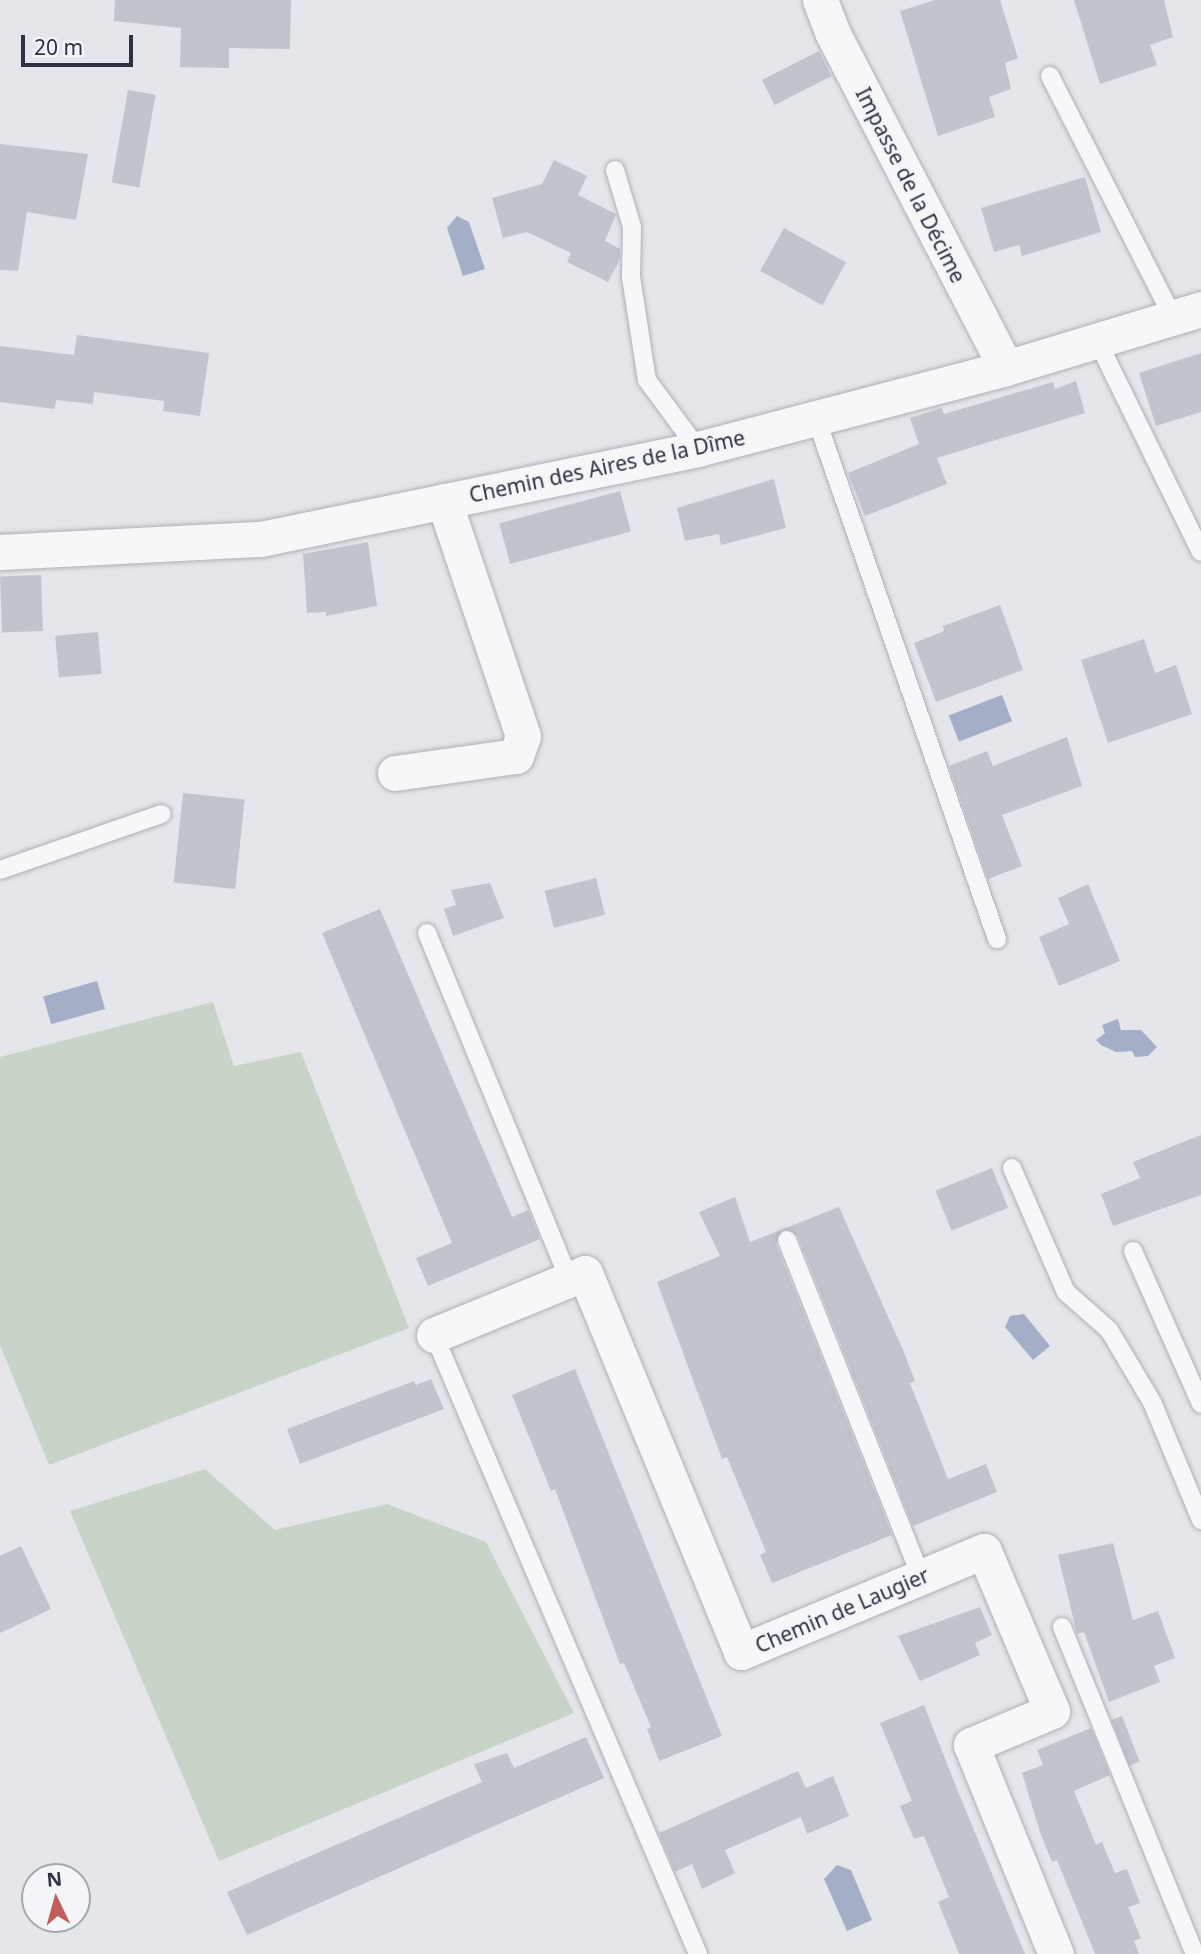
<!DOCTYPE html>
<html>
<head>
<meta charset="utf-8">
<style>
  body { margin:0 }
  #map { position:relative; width:1201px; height:1954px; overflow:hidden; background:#e5e6eb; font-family:"Noto Sans",sans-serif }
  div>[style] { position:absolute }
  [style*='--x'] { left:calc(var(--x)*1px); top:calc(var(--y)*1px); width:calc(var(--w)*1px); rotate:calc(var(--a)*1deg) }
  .green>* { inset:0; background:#c7d4c7 }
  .water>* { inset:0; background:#a4aec6; transform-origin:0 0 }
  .building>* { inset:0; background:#c2c4cd; transform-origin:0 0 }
  .roads { filter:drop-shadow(0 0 2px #aeb0b8) drop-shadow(0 0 2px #aeb0b8) }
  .service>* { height:18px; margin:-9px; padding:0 9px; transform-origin:9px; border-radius:9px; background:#f7f7f9 }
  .minor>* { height:35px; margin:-17.5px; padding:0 17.5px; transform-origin:17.5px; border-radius:17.5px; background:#f7f7f9 }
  span { translate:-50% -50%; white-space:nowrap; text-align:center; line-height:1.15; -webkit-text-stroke:5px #f4f5f8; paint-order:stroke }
  .street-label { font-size:21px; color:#2e3141 }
  .north { position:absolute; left:21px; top:1863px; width:70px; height:70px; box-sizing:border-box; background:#f4f5f8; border:2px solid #a5a7af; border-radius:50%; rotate:355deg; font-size:19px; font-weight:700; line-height:28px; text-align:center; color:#2e3141 }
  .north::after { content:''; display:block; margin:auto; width:24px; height:32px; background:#c05e59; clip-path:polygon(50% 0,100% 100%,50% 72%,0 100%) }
  .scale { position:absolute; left:21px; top:35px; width:112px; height:32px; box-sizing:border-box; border:4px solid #2e3141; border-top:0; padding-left:9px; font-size:21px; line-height:24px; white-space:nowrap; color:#2e3141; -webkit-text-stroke:5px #f4f5f8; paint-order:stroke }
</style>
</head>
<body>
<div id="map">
  <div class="green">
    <i style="clip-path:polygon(213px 1002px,234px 1066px,301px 1052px,409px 1328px,49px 1465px,0 1345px,0 1057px)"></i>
    <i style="clip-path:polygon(205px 1469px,275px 1530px,387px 1504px,486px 1542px,574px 1713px,219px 1861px,70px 1511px)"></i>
  </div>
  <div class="water">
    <i style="clip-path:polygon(457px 216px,469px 222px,485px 269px,463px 276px,447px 228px)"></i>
    <i style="left:1002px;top:695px;width:28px;height:57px;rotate:69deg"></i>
    <i style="left:97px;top:981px;width:29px;height:56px;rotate:74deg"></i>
    <i style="clip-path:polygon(1118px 1019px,1121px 1030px,1141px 1030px,1157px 1047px,1148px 1056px,1135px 1057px,1132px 1051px,1116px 1052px,1101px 1045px,1096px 1040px,1105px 1033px,1102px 1025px)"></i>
    <i style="clip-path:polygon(1024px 1314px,1050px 1346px,1033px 1360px,1005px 1327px,1010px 1316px)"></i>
    <i style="clip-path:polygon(837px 1865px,851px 1870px,872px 1920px,847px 1931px,824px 1879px)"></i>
  </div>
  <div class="building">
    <i style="clip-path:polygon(115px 0,291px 0,290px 49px,229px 48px,229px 68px,180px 67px,181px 28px,114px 21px)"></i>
    <i style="clip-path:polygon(935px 0,1000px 0,1018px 58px,1005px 63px,1011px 89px,989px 97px,995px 117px,938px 136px,900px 11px)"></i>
    <i style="clip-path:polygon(1074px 0,1164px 0,1173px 37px,1150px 45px,1157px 65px,1100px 84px)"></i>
    <i style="left:819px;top:51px;width:28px;height:64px;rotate:63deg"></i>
    <i style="left:128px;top:90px;width:28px;height:94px;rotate:10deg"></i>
    <i style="clip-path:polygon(0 144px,88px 154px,76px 220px,27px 212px,18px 271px,0 270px)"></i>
    <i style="clip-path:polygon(554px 160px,587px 176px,578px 195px,616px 214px,605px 241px,620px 249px,620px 259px,608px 282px,567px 262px,571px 253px,527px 232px,503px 238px,492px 198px,542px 184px)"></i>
    <i style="clip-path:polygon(1085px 177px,1101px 232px,1022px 256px,1019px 245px,994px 252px,981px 208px)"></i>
    <i style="left:784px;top:228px;width:71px;height:49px;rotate:29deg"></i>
    <i style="clip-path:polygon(77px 335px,209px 353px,200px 416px,163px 411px,164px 401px,94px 392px,93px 404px,56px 400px,55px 409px,0 402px,0 346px,74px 355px)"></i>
    <i style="clip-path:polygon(1201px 353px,1201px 412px,1156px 426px,1139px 373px)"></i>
    <i style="clip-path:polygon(1076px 381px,1085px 413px,937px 458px,947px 484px,865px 516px,848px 473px,919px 444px,910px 418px,942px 408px,944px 414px,1053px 382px,1055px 389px)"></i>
    <i style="clip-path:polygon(774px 479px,786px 528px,721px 545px,719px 534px,685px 541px,677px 508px)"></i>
    <i style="left:620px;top:491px;width:42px;height:125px;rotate:75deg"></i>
    <i style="clip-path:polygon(368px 542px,377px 606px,326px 616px,326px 612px,307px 613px,303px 554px)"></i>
    <i style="left:41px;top:575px;width:56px;height:41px;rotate:88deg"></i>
    <i style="clip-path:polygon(1000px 605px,1023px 670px,936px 702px,914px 643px,944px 631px,943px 626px)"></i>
    <i style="left:98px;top:632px;width:42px;height:43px;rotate:85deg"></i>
    <i style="clip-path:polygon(1144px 639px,1155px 673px,1176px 665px,1192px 714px,1108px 743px,1081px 660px)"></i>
    <i style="clip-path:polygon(1067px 737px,1082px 786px,1002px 815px,1022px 866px,988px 879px,949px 766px,987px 751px,993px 766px)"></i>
    <i style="left:183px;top:793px;width:62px;height:90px;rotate:6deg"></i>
    <i style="left:596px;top:878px;width:38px;height:53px;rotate:76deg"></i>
    <i style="clip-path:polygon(490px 883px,504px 918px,453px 936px,444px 909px,456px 905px,451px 890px)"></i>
    <i style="clip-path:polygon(1088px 884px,1120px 961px,1059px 986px,1039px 937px,1069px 924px,1058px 898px)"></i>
    <i style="clip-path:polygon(380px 909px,512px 1217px,528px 1210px,540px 1239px,428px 1286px,416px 1258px,452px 1243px,322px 933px)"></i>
    <i style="clip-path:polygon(1201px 1135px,1201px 1195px,1113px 1226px,1101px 1194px,1140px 1178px,1133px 1162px)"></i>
    <i style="left:992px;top:1168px;width:43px;height:61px;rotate:68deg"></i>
    <i style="clip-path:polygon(735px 1197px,750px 1242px,839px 1207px,903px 1350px,915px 1381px,910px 1383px,948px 1479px,986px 1464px,997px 1492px,913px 1526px,798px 1236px,782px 1230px,776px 1244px,892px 1535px,772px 1583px,760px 1555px,766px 1552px,727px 1457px,722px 1459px,657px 1282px,720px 1256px,699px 1212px)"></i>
    <i style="clip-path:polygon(575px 1369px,722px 1736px,659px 1761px,647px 1729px,651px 1727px,624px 1663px,620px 1664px,555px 1489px,551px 1491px,512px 1395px)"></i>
    <i style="clip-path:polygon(431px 1379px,444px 1409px,300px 1464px,287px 1429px,414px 1381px,416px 1385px)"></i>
    <i style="clip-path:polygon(1113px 1543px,1133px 1620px,1158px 1611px,1175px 1658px,1154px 1666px,1160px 1682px,1109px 1702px,1084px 1632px,1077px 1634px,1058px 1555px)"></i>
    <i style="clip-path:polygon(21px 1546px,51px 1609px,0 1633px,0 1556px)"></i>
    <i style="clip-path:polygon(980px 1607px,992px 1635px,975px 1643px,980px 1655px,920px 1681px,898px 1636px)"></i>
    <i style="clip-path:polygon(924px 1705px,955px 1784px,1025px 1954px,959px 1954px,938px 1902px,949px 1897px,924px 1836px,914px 1839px,900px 1806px,912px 1801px,880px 1723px)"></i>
    <i style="left:1122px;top:1716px;width:49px;height:11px;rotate:69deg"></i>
    <i style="clip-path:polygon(1091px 1728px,1110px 1775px,1074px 1791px,1096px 1845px,1102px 1842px,1115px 1873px,1127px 1869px,1140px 1903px,1128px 1907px,1141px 1938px,1134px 1941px,1139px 1954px,1095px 1954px,1057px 1860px,1052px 1862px,1041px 1835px,1022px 1773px,1043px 1765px,1037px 1750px)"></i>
    <i style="clip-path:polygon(586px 1737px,604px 1778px,247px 1935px,227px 1892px,482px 1782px,474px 1764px,507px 1753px,514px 1768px)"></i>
    <i style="clip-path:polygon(798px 1771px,806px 1788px,833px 1776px,849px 1816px,807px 1834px,801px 1817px,725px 1850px,735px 1873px,702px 1889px,692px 1864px,675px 1872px,659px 1833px)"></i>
  </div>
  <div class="roads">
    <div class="service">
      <i style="--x:1050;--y:76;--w:271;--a:63"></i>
      <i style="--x:615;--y:170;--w:59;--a:73.4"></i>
      <i style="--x:632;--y:227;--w:50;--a:91.1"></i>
      <i style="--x:631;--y:277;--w:104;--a:81.2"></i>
      <i style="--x:647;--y:380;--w:86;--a:53.5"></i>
      <i style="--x:1097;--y:340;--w:236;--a:63.9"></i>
      <i style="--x:816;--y:418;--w:552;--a:70.84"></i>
      <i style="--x:0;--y:870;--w:171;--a:-19.1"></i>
      <i style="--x:427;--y:933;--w:375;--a:67.7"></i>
      <i style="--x:1012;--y:1168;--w:135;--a:66.5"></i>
      <i style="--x:1066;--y:1292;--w:57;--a:41.5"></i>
      <i style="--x:1109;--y:1330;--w:84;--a:59.2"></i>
      <i style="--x:1152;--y:1402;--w:128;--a:67.4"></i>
      <i style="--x:787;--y:1240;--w:363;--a:68.3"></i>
      <i style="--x:1133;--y:1251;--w:167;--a:66"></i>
      <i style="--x:434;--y:1335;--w:673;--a:66.9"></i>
      <i style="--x:1062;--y:1627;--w:353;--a:67.9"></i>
    </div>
    <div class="minor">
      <i style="--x:820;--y:0;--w:34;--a:69"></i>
      <i style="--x:832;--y:32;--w:378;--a:62.6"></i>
      <i style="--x:0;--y:552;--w:260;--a:-2.9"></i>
      <i style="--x:260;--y:539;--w:447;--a:-11.6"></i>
      <i style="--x:698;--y:449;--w:318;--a:-14.7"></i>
      <i style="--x:1006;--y:368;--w:204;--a:-16.8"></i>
      <i style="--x:395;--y:773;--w:122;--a:-8"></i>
      <i style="--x:516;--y:756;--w:21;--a:-71"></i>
      <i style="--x:523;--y:736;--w:248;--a:-108.6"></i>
      <i style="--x:434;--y:1335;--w:163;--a:-22.3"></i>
      <i style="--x:585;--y:1273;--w:410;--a:67.6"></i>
      <i style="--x:741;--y:1652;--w:263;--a:-22.6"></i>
      <i style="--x:984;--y:1551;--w:174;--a:67"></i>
      <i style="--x:1052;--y:1711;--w:88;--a:157.2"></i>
      <i style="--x:971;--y:1745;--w:226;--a:67.9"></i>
    </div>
  </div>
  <div class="street-label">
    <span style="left:911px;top:185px;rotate:63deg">Impasse de la Décime</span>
    <span style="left:607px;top:466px;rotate:-12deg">Chemin des Aires de la Dîme</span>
    <span style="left:842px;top:1610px;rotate:-23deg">Chemin de Laugier</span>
  </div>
  <div class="north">N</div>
  <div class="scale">20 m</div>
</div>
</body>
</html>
